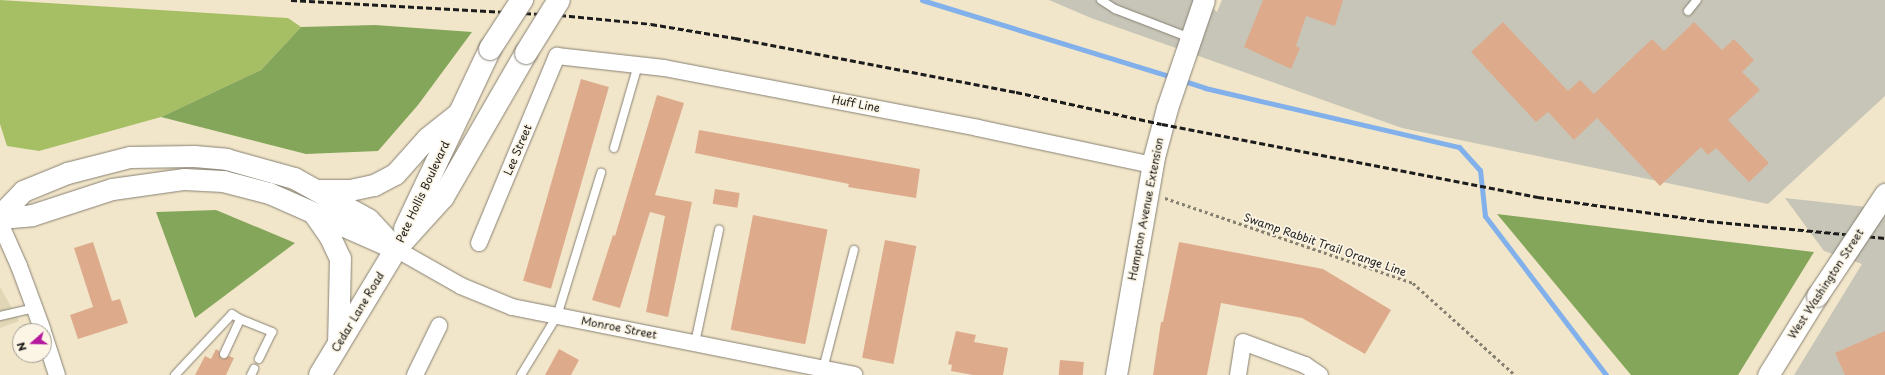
<!DOCTYPE html>
<html>
<head>
<meta charset="utf-8">
<style>
  body { margin:0 }
  #map { position:relative; width:1885px; height:375px; overflow:hidden; background:#f2e6ca; font-family:"Playpen Sans",sans-serif }
  div>[style] { position:absolute }
  [style*='--x'] { left:calc(var(--x)*1px); top:calc(var(--y)*1px); width:calc(var(--w)*1px); rotate:calc(var(--a)*1deg) }
  .built>* { inset:0; background:#e1d7b7 }
  .industrial>* { inset:0; background:#c7c5b8 }
  .green>* { inset:0; background:#a6bf65 }
  .forest>* { inset:0; background:#84a65a }
  .stream>* { height:5px; margin:-2.5px; padding:0 2.5px; transform-origin:2.5px; border-radius:2.5px; background:#81b0eb }
  .building>* { inset:0; background:#ddab8c; transform-origin:0 0 }
  .path>* { height:2.5px; margin-top:-1.25px; transform-origin:0; background:repeating-linear-gradient(90deg,#878173 0 3px,transparent 0 6px) }
  .roads { filter:drop-shadow(0 0 1px #878173) drop-shadow(0 0 1px #878173) }
  .service>* { height:8px; margin:-4px; padding:0 4px; transform-origin:4px; border-radius:4px; background:#fff }
  .minor>* { height:16px; margin:-8px; padding:0 8px; transform-origin:8px; border-radius:8px; background:#fff }
  .tertiary>* { height:21px; margin:-10.5px; padding:0 10.5px; transform-origin:10.5px; border-radius:10.5px; background:#fff }
  .secondary>* { height:22px; margin:-11px; padding:0 11px; transform-origin:11px; border-radius:11px; background:#fff }
  .rail>* { height:3px; margin-top:-1.5px; transform-origin:0; background:repeating-linear-gradient(90deg,#1c1c1c 0 6px,transparent 0 9px) }
  .bridges { filter:drop-shadow(0 0 1px #878173) drop-shadow(0 0 1px #878173) }
  .tertiary-bridge>* { height:21px; margin:-10.5px; padding:0 10.5px; transform-origin:10.5px; border-radius:10.5px; background:#fff }
  .secondary-bridge>* { height:22px; margin:-11px; padding:0 11px; transform-origin:11px; border-radius:11px; background:#fff }
  span { translate:-50% -50%; white-space:nowrap; text-align:center; line-height:1.15; -webkit-text-stroke:3.5px #fcf5e5; paint-order:stroke }
  .street-label { font-size:11px; color:#1c1c1c }
  .north { position:absolute; left:12px; top:323px; width:40px; height:40px; box-sizing:border-box; background:#fcf5e5; border:1px solid #a29e95; border-radius:50%; rotate:250deg; font-size:11px; font-weight:700; line-height:16px; text-align:center; color:#1c1c1c }
  .north::after { content:''; display:block; margin:auto; width:14px; height:18px; background:#b5179e; clip-path:polygon(50% 0,100% 100%,50% 72%,0 100%) }
</style>
</head>
<body>
<div id="map">
  <div class="built">
    <i style="clip-path:polygon(0 287px,19px 321px,0 328px)"></i>
  </div>
  <div class="industrial">
    <i style="clip-path:polygon(1049px 0,1204px 0,1217px 12px,1222px 0,1885px 0,1885px 96px,1768px 204px,1402px 128px,1091px 18px)"></i>
    <i style="clip-path:polygon(1785px 198px,1885px 209px,1885px 375px,1794px 375px,1862px 264px,1824px 251px)"></i>
  </div>
  <div class="green">
    <i style="clip-path:polygon(0 0,288px 18px,301px 27px,261px 70px,161px 117px,39px 151px,7px 146px,0 124px)"></i>
  </div>
  <div class="forest">
    <i style="clip-path:polygon(375px 25px,472px 32px,418px 105px,378px 151px,306px 154px,161px 117px,261px 70px,301px 27px)"></i>
    <i style="clip-path:polygon(216px 210px,295px 243px,195px 318px,156px 212px)"></i>
    <i style="clip-path:polygon(1497px 214px,1814px 252px,1738px 375px,1631px 375px)"></i>
  </div>
  <div class="stream">
    <i style="--x:922;--y:0;--w:263;--a:17.1"></i>
    <i style="--x:1181;--y:80;--w:25;--a:18"></i>
    <i style="--x:1205;--y:88;--w:261;--a:13.1"></i>
    <i style="--x:1459;--y:147;--w:31;--a:48"></i>
    <i style="--x:1480;--y:170;--w:46;--a:83.8"></i>
    <i style="--x:1485;--y:216;--w:200;--a:52.7"></i>
  </div>
  <div class="building">
    <i style="clip-path:polygon(1263px 0,1343px 0,1335px 26px,1306px 16px,1296px 46px,1300px 48px,1291px 69px,1244px 47px)"></i>
    <i style="clip-path:polygon(1503px 22px,1568px 91px,1580px 80px,1594px 94px,1652px 39px,1664px 51px,1694px 22px,1722px 50px,1734px 39px,1754px 60px,1742px 72px,1760px 90px,1728px 120px,1769px 163px,1749px 182px,1716px 148px,1708px 155px,1701px 147px,1660px 186px,1597px 118px,1574px 140px,1548px 112px,1536px 122px,1471px 52px)"></i>
    <i style="left:581px;top:79px;width:29px;height:210px;rotate:16deg"></i>
    <i style="clip-path:polygon(657px 95px,684px 103px,655px 195px,692px 202px,668px 317px,646px 312px,665px 216px,650px 212px,620px 308px,592px 300px,613px 235px,615px 236px)"></i>
    <i style="clip-path:polygon(699px 130px,920px 169px,916px 198px,848px 187px,849px 184px,695px 153px)"></i>
    <i style="left:715px;top:189px;width:25px;height:15px;rotate:9deg"></i>
    <i style="left:753px;top:215px;width:76px;height:117px;rotate:11deg"></i>
    <i style="left:885px;top:240px;width:32px;height:120px;rotate:11deg"></i>
    <i style="clip-path:polygon(93px 242px,112px 301px,120px 299px,128px 323px,78px 339px,70px 315px,93px 307px,74px 248px)"></i>
    <i style="clip-path:polygon(1179px 242px,1323px 269px,1391px 310px,1365px 354px,1302px 318px,1221px 303px,1207px 375px,1153px 375px,1161px 322px,1163px 322px)"></i>
    <i style="clip-path:polygon(956px 331px,976px 335px,974px 342px,1008px 348px,1003px 375px,973px 375px,951px 371px,952px 365px,948px 364px)"></i>
    <i style="clip-path:polygon(1885px 331px,1885px 375px,1845px 375px,1835px 353px)"></i>
    <i style="clip-path:polygon(216px 349px,219px 351px,221px 359px,229px 356px,234px 358px,226px 375px,195px 375px,205px 356px,211px 359px)"></i>
    <i style="clip-path:polygon(559px 349px,579px 360px,571px 375px,545px 375px)"></i>
    <i style="left:1060px;top:360px;width:24px;height:15px;rotate:5deg"></i>
  </div>
  <div class="path">
    <i style="--x:1165;--y:198;--w:262;--a:18.9"></i>
    <i style="--x:1413;--y:283;--w:137;--a:42"></i>
  </div>
  <div class="roads">
    <div class="service">
      <i style="--x:1101;--y:0;--w:17;--a:33"></i>
      <i style="--x:1115;--y:9;--w:80;--a:21.1"></i>
      <i style="--x:1688;--y:11;--w:14;--a:-51"></i>
      <i style="--x:614;--y:148;--w:86;--a:-73.9"></i>
      <i style="--x:0;--y:316;--w:36;--a:-13"></i>
      <i style="--x:695;--y:343;--w:116;--a:-78"></i>
      <i style="--x:224;--y:354;--w:38;--a:-65"></i>
      <i style="--x:240;--y:319;--w:35;--a:22"></i>
      <i style="--x:272;--y:332;--w:30;--a:116"></i>
      <i style="--x:823;--y:369;--w:123;--a:-75.4"></i>
      <i style="--x:175;--y:375;--w:83;--a:-46.9"></i>
      <i style="--x:232;--y:314;--w:9;--a:32"></i>
      <i style="--x:251;--y:375;--w:7;--a:-63"></i>
      <i style="--x:521;--y:375;--w:69;--a:-58.6"></i>
      <i style="--x:557;--y:316;--w:150;--a:-72.9"></i>
    </div>
    <div class="minor">
      <i style="--x:0;--y:223;--w:47;--a:66.2"></i>
      <i style="--x:19;--y:266;--w:69;--a:69.7"></i>
      <i style="--x:479;--y:243;--w:203;--a:-67.4"></i>
      <i style="--x:557;--y:56;--w:108;--a:6.4"></i>
      <i style="--x:664;--y:68;--w:320;--a:10.8"></i>
      <i style="--x:978;--y:128;--w:178;--a:12"></i>
      <i style="--x:396;--y:249;--w:75;--a:29.6"></i>
      <i style="--x:461;--y:286;--w:55;--a:22.4"></i>
      <i style="--x:512;--y:307;--w:349;--a:11.2"></i>
      <i style="--x:44;--y:335;--w:42;--a:72"></i>
      <i style="--x:415;--y:375;--w:55;--a:-63.9"></i>
      <i style="--x:1238;--y:375;--w:33;--a:-81"></i>
      <i style="--x:1243;--y:342;--w:66;--a:20.4"></i>
      <i style="--x:1305;--y:365;--w:18;--a:34"></i>
    </div>
    <div class="tertiary">
      <i style="--x:319;--y:190;--w:31;--a:0"></i>
      <i style="--x:350;--y:190;--w:25;--a:-12"></i>
      <i style="--x:374;--y:185;--w:24;--a:-28"></i>
      <i style="--x:395;--y:174;--w:48;--a:-48.4"></i>
      <i style="--x:427;--y:138;--w:43;--a:-38.5"></i>
      <i style="--x:314;--y:214;--w:28;--a:55"></i>
      <i style="--x:330;--y:237;--w:23;--a:65"></i>
      <i style="--x:340;--y:258;--w:86;--a:91.3"></i>
      <i style="--x:0;--y:215;--w:33;--a:-46"></i>
      <i style="--x:23;--y:191;--w:48;--a:-22.2"></i>
      <i style="--x:67;--y:173;--w:65;--a:-14.3"></i>
      <i style="--x:130;--y:157;--w:64;--a:-0.9"></i>
      <i style="--x:194;--y:156;--w:32;--a:5"></i>
      <i style="--x:226;--y:159;--w:71;--a:15.6"></i>
      <i style="--x:294;--y:178;--w:85;--a:29"></i>
      <i style="--x:368;--y:219;--w:41;--a:47"></i>
      <i style="--x:0;--y:218;--w:32;--a:-5"></i>
      <i style="--x:32;--y:215;--w:84;--a:-18"></i>
      <i style="--x:112;--y:189;--w:73;--a:-7.9"></i>
      <i style="--x:184;--y:179;--w:39;--a:3"></i>
      <i style="--x:223;--y:181;--w:48;--a:14.6"></i>
      <i style="--x:269;--y:193;--w:132;--a:23.7"></i>
      <i style="--x:1116;--y:375;--w:221;--a:-80.1"></i>
      <i style="--x:1154;--y:157;--w:51;--a:-75.1"></i>
      <i style="--x:1167;--y:108;--w:114;--a:-71.1"></i>
      <i style="--x:1768;--y:375;--w:93;--a:-58.2"></i>
    </div>
    <div class="secondary">
      <i style="--x:405;--y:229;--w:199;--a:-64.7"></i>
      <i style="--x:320;--y:375;--w:147;--a:-58.9"></i>
      <i style="--x:396;--y:249;--w:70;--a:-47.9"></i>
      <i style="--x:443;--y:197;--w:166;--a:-60"></i>
    </div>
  </div>
  <div class="rail">
    <i style="--x:291;--y:0;--w:269;--a:3.2"></i>
    <i style="--x:560;--y:15;--w:91;--a:5.6"></i>
    <i style="--x:651;--y:24;--w:85;--a:9.5"></i>
    <i style="--x:735;--y:38;--w:286;--a:10.9"></i>
    <i style="--x:1016;--y:92;--w:149;--a:12.4"></i>
    <i style="--x:1162;--y:124;--w:383;--a:11"></i>
    <i style="--x:1538;--y:197;--w:172;--a:8"></i>
    <i style="--x:1708;--y:221;--w:178;--a:5.5"></i>
  </div>
  <div class="bridges">
    <div class="tertiary-bridge">
      <i style="--x:1817;--y:296;--w:123;--a:-56.3"></i>
    </div>
    <div class="secondary-bridge">
      <i style="--x:490;--y:49;--w:59;--a:-56.9"></i>
      <i style="--x:526;--y:53;--w:62;--a:-58.1"></i>
    </div>
  </div>
  <div class="street-label">
    <span style="left:856px;top:104px;rotate:11deg">Huff Line</span>
    <span style="left:518px;top:150px;rotate:-67deg">Lee Street</span>
    <span style="left:423px;top:192px;rotate:-65deg">Pete Hollis Boulevard</span>
    <span style="left:1146px;top:209px;rotate:-79deg">Hampton Avenue Extension</span>
    <span style="left:1325px;top:245px;rotate:19deg">Swamp Rabbit Trail Orange Line</span>
    <span style="left:1826px;top:284px;rotate:-57deg">West Washington Street</span>
    <span style="left:358px;top:312px;rotate:-59deg">Cedar Lane Road</span>
    <span style="left:619px;top:328px;rotate:11deg">Monroe Street</span>
  </div>
  <div class="north">N</div>
</div>
</body>
</html>
